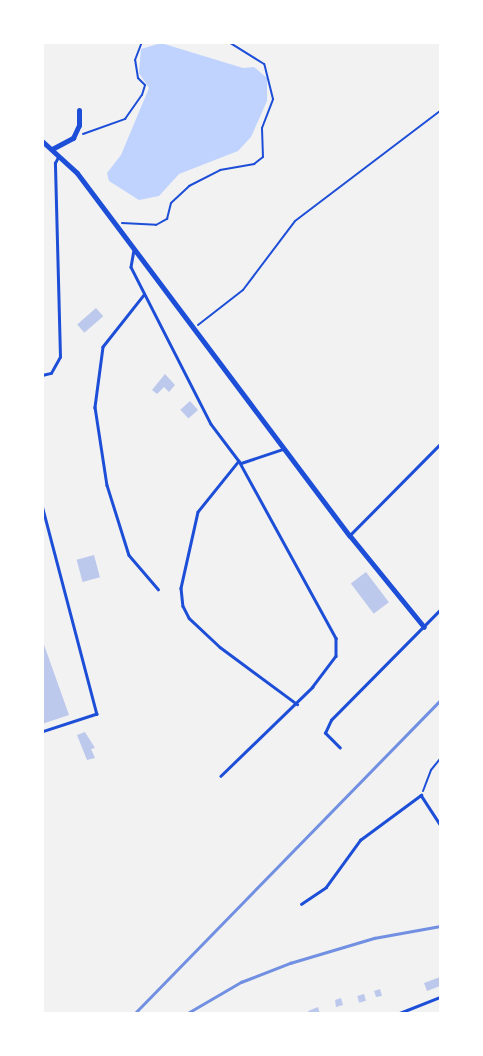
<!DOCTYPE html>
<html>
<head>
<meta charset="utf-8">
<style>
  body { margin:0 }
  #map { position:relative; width:483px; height:1056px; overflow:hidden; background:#f2f2f2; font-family:Manrope,sans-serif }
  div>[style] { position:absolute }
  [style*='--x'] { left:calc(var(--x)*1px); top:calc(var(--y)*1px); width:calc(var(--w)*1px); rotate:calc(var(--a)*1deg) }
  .water>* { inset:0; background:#bfd3fe }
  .building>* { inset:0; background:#bdc9ec; transform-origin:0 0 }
  .path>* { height:2px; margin:-1px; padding:0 1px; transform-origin:1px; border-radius:1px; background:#1d4ed8 }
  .service>* { height:2.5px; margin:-1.25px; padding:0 1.25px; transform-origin:1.25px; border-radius:1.25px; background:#1d4ed8 }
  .minor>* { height:5px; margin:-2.5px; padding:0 2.5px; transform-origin:2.5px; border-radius:2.5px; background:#1d4ed8 }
  .rail>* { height:2.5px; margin:-1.25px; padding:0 1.25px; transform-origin:1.25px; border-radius:1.25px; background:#7290e2 }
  span { translate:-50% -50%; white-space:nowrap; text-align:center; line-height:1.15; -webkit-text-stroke:4px #fff; paint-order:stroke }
  .frame { position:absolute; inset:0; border:44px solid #fff; pointer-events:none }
</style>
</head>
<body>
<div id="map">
  <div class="water">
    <i style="clip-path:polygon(161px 43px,243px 68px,254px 67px,267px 78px,267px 101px,251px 137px,238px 151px,179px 174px,159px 196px,139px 200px,109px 181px,107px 173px,121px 155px,149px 88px,139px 73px,141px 49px)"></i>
  </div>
  <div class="building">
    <i style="left:96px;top:308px;width:11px;height:25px;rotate:49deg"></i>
    <i style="clip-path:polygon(165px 374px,175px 385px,169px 392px,164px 387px,157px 394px,152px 390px)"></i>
    <i style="left:190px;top:401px;width:12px;height:13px;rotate:48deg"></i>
    <i style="left:94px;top:555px;width:23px;height:18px;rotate:75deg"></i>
    <i style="left:366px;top:572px;width:38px;height:19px;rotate:53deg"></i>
    <i style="clip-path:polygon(42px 639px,69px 715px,42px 724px)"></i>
    <i style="clip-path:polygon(85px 732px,95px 748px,91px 749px,95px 758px,87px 760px,77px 735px)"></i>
    <i style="clip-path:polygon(440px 977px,440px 986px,427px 991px,424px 983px)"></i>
    <i style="clip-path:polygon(380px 989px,382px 996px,376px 997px,374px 991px)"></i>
    <i style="left:364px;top:994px;width:7px;height:7px;rotate:74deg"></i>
    <i style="clip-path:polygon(341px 998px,343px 1005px,336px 1007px,335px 1000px)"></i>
    <i style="clip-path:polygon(318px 1007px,320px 1014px,309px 1014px,308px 1011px)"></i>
  </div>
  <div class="path">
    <i style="--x:83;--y:134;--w:45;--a:-19.7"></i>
    <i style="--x:125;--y:119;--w:29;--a:-55"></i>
    <i style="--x:142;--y:95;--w:10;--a:-73"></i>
    <i style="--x:145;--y:85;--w:10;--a:-135"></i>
    <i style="--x:138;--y:78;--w:18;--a:-99"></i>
    <i style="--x:135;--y:60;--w:19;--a:-69"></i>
    <i style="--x:122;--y:223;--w:34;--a:3"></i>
    <i style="--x:156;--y:225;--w:13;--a:-29"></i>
    <i style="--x:167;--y:219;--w:16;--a:-76"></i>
    <i style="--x:171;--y:203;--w:25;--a:-43"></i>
    <i style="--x:189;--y:186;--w:35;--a:-27"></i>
    <i style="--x:220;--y:170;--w:35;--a:-10"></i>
    <i style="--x:254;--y:164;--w:11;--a:-38"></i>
    <i style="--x:263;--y:157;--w:29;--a:-92"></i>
    <i style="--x:262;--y:128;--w:31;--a:-69"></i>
    <i style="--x:273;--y:99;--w:36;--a:-104"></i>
    <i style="--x:264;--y:64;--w:40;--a:-148"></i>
    <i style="--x:230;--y:43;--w:8;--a:-173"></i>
    <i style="--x:198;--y:325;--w:57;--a:-37.9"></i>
    <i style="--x:243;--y:290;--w:86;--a:-53"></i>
    <i style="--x:295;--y:221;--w:182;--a:-37.2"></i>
    <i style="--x:423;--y:791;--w:22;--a:-69"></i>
    <i style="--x:431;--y:770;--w:14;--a:-51"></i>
  </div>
  <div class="service">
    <i style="--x:134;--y:250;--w:17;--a:100"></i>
    <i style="--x:131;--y:267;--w:176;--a:63"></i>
    <i style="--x:211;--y:424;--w:46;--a:52.9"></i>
    <i style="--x:239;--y:461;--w:202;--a:61.3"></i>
    <i style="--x:336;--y:638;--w:18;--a:90"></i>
    <i style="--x:336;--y:656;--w:39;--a:127"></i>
    <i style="--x:313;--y:687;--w:128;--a:135.9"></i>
    <i style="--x:144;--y:295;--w:66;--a:128.3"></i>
    <i style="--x:103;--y:347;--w:61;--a:97.6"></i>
    <i style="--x:95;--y:407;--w:79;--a:81.3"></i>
    <i style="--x:107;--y:485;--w:73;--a:72.6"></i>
    <i style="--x:129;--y:555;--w:45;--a:49.5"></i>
    <i style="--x:42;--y:375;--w:9;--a:-13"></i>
    <i style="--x:51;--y:373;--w:18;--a:-61"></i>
    <i style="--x:60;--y:357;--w:194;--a:-91.5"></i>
    <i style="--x:55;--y:163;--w:7;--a:-63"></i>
    <i style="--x:239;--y:461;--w:65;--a:128.8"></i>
    <i style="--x:198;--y:512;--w:78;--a:102.6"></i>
    <i style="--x:181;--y:588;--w:18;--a:84"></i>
    <i style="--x:183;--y:606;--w:13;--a:63"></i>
    <i style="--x:189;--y:618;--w:42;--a:43.1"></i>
    <i style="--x:220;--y:647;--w:96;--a:36.5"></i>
    <i style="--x:241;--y:463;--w:44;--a:-18.4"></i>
    <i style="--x:42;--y:505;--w:216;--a:75.3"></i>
    <i style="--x:97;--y:714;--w:58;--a:161.9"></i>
    <i style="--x:350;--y:535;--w:128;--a:-45.3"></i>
    <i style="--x:340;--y:748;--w:21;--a:-135"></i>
    <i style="--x:325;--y:733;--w:14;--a:-65"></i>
    <i style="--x:331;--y:720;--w:155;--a:-45.3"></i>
    <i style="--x:301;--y:904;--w:30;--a:-34"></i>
    <i style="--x:326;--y:887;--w:58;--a:-54.1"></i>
    <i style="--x:360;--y:840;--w:76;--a:-36.4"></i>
    <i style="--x:421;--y:795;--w:35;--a:57"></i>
    <i style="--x:397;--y:1014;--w:46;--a:-21.6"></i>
  </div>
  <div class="minor">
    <i style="--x:42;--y:141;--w:47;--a:42.4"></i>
    <i style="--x:77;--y:173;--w:454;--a:53.1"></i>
    <i style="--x:350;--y:536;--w:117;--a:50.9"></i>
    <i style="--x:52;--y:149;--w:24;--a:-28"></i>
    <i style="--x:73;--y:138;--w:14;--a:-65"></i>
    <i style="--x:79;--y:125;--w:15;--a:-90"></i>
  </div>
  <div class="rail">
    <i style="--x:134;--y:1014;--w:438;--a:-45.7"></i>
    <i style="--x:186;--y:1014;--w:64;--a:-30.2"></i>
    <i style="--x:241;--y:982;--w:53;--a:-21.2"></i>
    <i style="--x:290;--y:963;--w:88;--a:-16.6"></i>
    <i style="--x:374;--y:938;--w:67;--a:-10.3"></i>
  </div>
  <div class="frame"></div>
</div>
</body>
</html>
